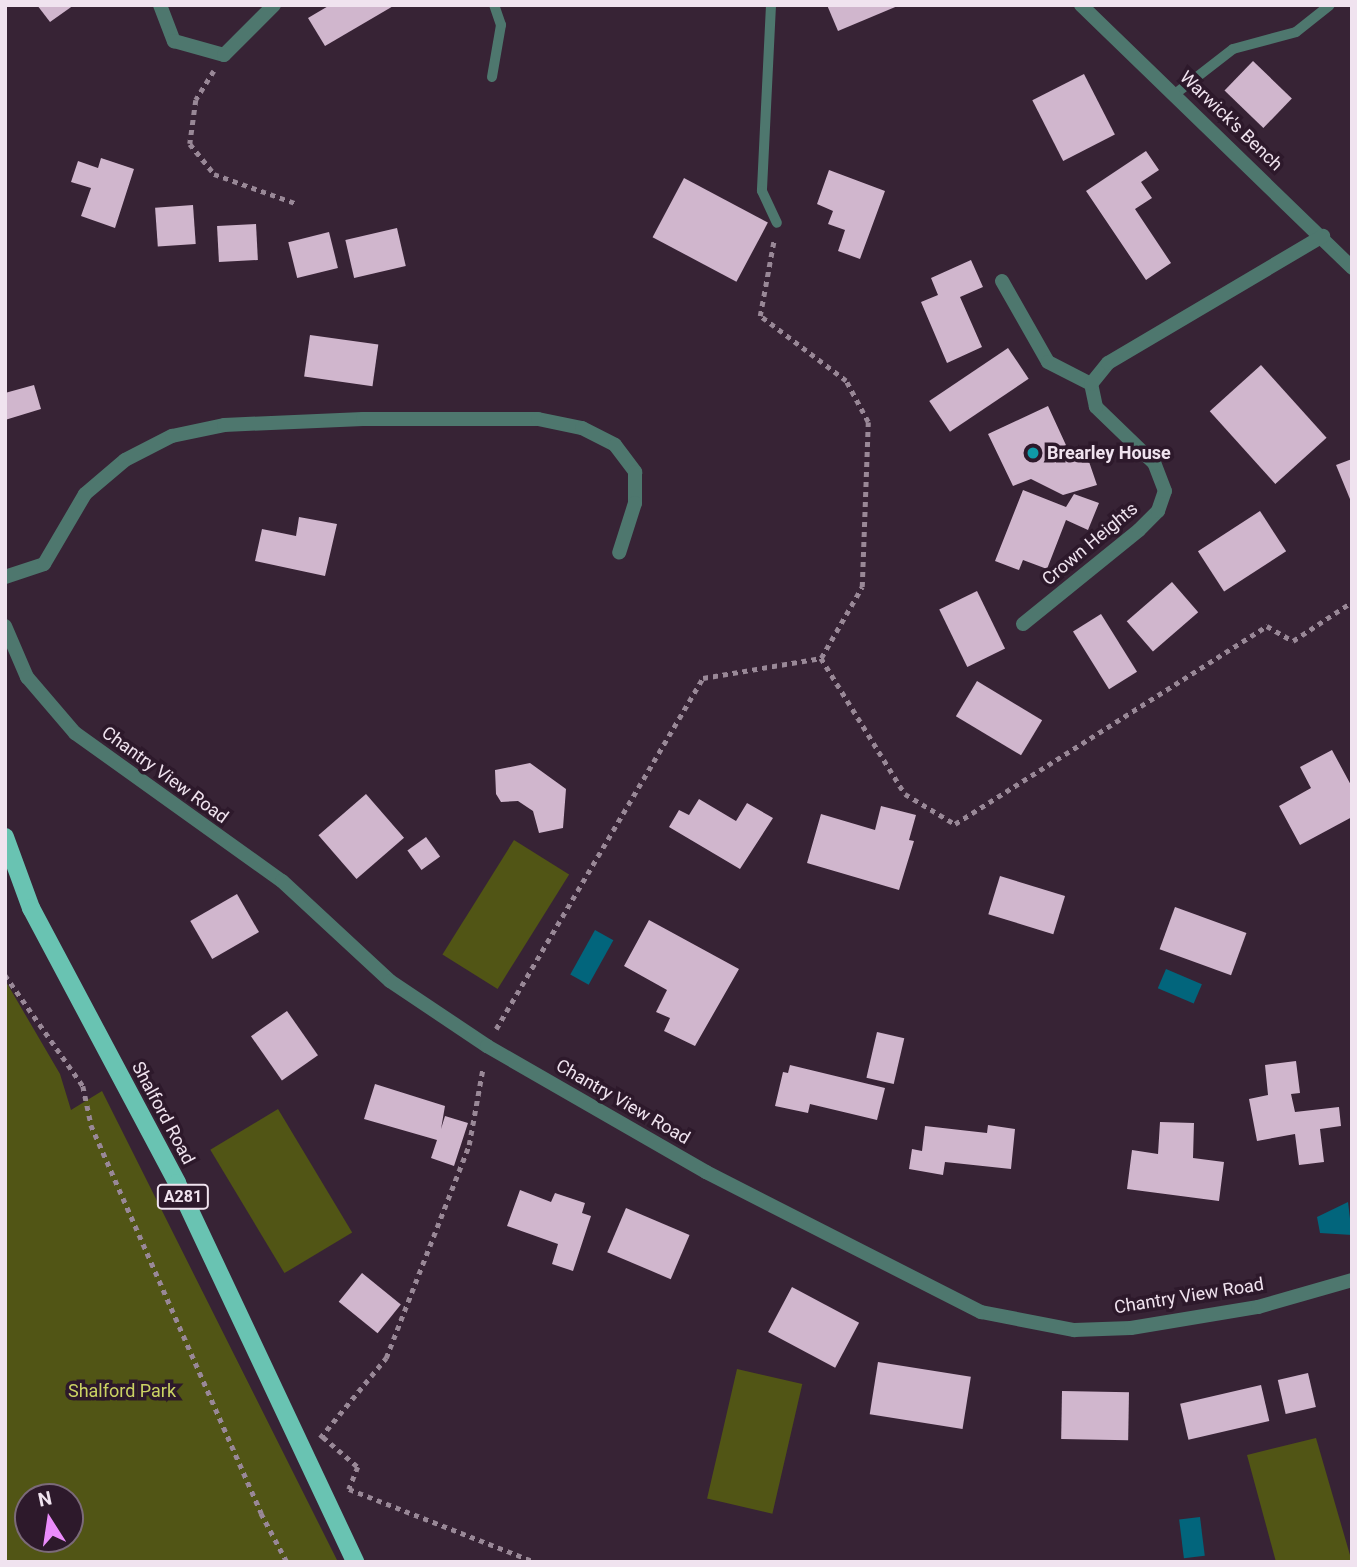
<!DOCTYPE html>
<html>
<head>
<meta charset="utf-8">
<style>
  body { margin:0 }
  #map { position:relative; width:1357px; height:1567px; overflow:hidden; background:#372335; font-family:Roboto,sans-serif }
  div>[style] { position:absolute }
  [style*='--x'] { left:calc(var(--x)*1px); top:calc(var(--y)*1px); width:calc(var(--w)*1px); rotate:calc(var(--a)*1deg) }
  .green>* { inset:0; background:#515515; transform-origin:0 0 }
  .water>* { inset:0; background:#02657c; transform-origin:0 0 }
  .building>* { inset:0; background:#d0b6cd; transform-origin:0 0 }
  .path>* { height:4.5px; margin-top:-2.25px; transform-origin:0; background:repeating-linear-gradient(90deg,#998897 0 5px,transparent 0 10px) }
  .lane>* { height:10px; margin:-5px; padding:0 5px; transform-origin:5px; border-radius:5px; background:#4e776e }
  .street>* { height:14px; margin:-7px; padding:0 7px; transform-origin:7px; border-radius:7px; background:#4e776e }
  .primary>* { height:18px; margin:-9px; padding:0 9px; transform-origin:9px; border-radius:9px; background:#69c3b2 }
  .dots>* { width:19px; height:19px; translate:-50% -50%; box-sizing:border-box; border:4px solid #2d192b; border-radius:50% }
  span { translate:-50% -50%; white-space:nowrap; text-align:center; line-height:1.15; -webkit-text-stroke:7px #2d192b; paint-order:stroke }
  .shield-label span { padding:2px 5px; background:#2d192b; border:2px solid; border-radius:5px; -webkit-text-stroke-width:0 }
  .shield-label { font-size:16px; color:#f0e3ef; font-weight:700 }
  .street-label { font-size:18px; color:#f0e3ef }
  .poi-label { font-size:18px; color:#f0e3ef; font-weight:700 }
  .left { translate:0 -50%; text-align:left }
  .park-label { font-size:18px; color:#cbd363 }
  .frame { position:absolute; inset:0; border:7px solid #f0e3ef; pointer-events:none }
  .north { position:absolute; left:14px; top:1483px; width:70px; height:70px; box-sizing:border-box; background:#2d192b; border:2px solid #7b6a79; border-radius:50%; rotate:348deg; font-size:19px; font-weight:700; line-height:28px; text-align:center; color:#f0e3ef }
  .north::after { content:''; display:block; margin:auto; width:24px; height:32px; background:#eb8cfb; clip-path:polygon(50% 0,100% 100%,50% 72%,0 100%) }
</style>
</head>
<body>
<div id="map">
  <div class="green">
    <i style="left:514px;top:840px;width:65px;height:135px;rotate:32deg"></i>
    <i style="clip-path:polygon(evenodd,5px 980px,60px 1074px,71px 1110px,102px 1091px,338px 1562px,5px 1562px,5px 980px,70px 1497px,70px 1539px,28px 1539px,28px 1497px,70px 1497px)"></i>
    <i style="left:278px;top:1109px;width:144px;height:79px;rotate:59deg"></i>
    <i style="left:737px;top:1369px;width:67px;height:133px;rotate:13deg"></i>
    <i style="clip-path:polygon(1316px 1438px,1352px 1562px,1276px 1562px,1247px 1455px)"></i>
  </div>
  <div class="water">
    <i style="left:595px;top:930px;width:21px;height:51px;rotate:29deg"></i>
    <i style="left:1166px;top:969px;width:39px;height:21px;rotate:23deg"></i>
    <i style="clip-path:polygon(1348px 1202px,1352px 1235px,1320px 1233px,1317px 1217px)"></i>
    <i style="left:1200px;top:1517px;width:39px;height:21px;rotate:83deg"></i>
  </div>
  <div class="building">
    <i style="clip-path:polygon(37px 5px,74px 5px,50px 22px)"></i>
    <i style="clip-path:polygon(330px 5px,395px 5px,325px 46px,308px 18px)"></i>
    <i style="clip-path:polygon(827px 5px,900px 5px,838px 31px)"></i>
    <i style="left:1253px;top:61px;width:54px;height:41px;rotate:44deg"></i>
    <i style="left:1084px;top:74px;width:68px;height:58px;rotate:63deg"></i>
    <i style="clip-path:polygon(1146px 151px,1159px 170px,1141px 182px,1152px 198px,1135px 209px,1171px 263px,1146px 280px,1086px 191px)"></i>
    <i style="clip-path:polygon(101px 158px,134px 169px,115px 228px,81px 216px,91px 188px,71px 182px,78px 161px,98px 168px)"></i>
    <i style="clip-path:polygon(829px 170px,885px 191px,860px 259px,838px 251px,845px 230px,828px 224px,833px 211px,817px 204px)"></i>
    <i style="left:684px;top:178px;width:95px;height:67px;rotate:28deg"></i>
    <i style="left:193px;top:205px;width:39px;height:38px;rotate:86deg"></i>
    <i style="left:256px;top:224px;width:36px;height:39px;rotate:87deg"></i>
    <i style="left:397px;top:228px;width:39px;height:53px;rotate:77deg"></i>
    <i style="left:329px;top:232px;width:37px;height:42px;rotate:76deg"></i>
    <i style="clip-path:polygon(971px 260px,983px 287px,960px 297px,982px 347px,947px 363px,921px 302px,938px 295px,931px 278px)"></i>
    <i style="left:310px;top:335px;width:69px;height:42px;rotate:8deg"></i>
    <i style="left:1008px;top:348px;width:37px;height:95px;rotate:56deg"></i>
    <i style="left:1261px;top:365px;width:98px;height:69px;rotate:48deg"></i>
    <i style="clip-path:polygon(34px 385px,41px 409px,5px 420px,5px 393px)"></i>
    <i style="clip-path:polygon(1048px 406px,1071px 456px,1085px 450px,1097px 485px,1063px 495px,1031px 479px,1013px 486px,988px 434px)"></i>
    <i style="clip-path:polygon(1352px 459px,1352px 504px,1336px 465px)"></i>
    <i style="clip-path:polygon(1023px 490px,1066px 507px,1074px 494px,1099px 503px,1088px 530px,1066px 520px,1047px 569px,1023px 560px,1019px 570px,995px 561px)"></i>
    <i style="left:1260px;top:511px;width:48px;height:74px;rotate:57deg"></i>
    <i style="clip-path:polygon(299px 517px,337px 524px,325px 576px,255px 561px,262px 529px,296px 536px)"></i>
    <i style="left:1172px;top:582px;width:40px;height:60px;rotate:49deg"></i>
    <i style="left:977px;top:591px;width:64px;height:42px;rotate:64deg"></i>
    <i style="left:1101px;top:614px;width:68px;height:33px;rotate:58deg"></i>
    <i style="left:977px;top:681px;width:76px;height:41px;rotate:31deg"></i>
    <i style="clip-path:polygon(1332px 750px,1352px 787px,1352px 817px,1300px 845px,1279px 806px,1311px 788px,1300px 767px)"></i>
    <i style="clip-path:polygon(530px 763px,566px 789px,563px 828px,539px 833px,533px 811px,518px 801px,501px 802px,496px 794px,495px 770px)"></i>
    <i style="left:366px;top:794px;width:58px;height:63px;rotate:49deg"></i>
    <i style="clip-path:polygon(699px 799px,736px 821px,747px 803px,773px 818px,740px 869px,669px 827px,679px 810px,689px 815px)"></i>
    <i style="clip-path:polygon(881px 806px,916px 815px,909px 840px,914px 841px,899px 890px,807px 863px,821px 814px,875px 830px)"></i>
    <i style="left:426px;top:837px;width:24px;height:23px;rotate:54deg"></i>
    <i style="left:1000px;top:876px;width:68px;height:40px;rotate:17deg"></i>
    <i style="left:237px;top:894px;width:44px;height:54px;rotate:60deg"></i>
    <i style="left:1175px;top:907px;width:76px;height:45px;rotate:20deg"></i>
    <i style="clip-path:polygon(649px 920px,739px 969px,695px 1046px,664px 1031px,670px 1018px,656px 1012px,667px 990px,624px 966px)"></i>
    <i style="left:287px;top:1011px;width:54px;height:44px;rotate:55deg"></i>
    <i style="left:877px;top:1032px;width:28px;height:47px;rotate:13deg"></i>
    <i style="clip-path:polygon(1296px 1061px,1300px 1093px,1291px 1094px,1295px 1112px,1339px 1107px,1341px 1126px,1320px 1129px,1324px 1162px,1299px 1165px,1295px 1134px,1257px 1141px,1249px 1099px,1268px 1095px,1265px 1065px)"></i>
    <i style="clip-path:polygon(790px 1065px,885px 1088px,877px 1120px,810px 1104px,808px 1113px,775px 1106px,783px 1072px,788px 1073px)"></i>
    <i style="clip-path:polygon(375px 1084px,445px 1106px,441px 1129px,445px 1116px,468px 1123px,454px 1166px,431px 1158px,437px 1140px,364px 1119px)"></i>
    <i style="clip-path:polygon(1160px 1122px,1194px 1123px,1193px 1158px,1224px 1162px,1219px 1201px,1127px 1189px,1132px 1150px,1158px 1154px)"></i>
    <i style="clip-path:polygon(988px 1125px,1015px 1129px,1011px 1169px,945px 1162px,943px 1175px,909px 1169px,912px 1149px,922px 1151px,925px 1126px,987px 1133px)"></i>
    <i style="clip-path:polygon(520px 1190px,551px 1202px,555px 1193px,585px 1203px,582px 1213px,591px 1216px,573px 1271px,552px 1264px,558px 1244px,507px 1226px)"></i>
    <i style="left:626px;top:1208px;width:69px;height:48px;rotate:23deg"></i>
    <i style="left:362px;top:1273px;width:50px;height:37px;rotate:39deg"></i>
    <i style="left:792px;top:1287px;width:76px;height:51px;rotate:28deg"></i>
    <i style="left:878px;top:1362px;width:94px;height:53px;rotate:9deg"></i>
    <i style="left:1308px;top:1373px;width:35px;height:31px;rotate:77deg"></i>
    <i style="left:1261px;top:1385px;width:37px;height:83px;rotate:77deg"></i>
    <i style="left:1062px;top:1391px;width:67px;height:48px;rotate:1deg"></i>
  </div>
  <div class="path">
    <i style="--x:214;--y:71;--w:34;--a:122"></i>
    <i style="--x:196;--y:100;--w:44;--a:97.8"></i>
    <i style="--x:190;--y:144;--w:38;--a:51"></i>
    <i style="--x:214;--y:174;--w:89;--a:19.7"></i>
    <i style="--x:821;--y:658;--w:160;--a:58.3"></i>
    <i style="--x:905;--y:794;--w:58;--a:31"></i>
    <i style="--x:955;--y:824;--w:370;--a:-32.4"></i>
    <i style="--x:1267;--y:626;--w:30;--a:30"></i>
    <i style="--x:1293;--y:641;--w:71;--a:-33.5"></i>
    <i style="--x:5;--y:975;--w:136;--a:54.9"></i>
    <i style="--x:83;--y:1086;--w:40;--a:78"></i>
    <i style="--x:91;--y:1125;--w:424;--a:66.3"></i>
    <i style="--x:261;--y:1513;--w:55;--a:62"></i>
    <i style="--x:496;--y:1029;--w:407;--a:-59.5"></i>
    <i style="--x:703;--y:678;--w:120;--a:-9.6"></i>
    <i style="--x:821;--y:658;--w:82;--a:-60"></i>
    <i style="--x:862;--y:587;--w:165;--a:-87.9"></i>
    <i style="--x:868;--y:422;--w:47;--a:-118.2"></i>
    <i style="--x:846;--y:381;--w:108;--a:-142.9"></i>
    <i style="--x:760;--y:316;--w:77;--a:-79.6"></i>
    <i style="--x:323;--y:1437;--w:46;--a:40.6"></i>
    <i style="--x:358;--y:1467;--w:24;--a:112"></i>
    <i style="--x:349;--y:1489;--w:200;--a:21.4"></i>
    <i style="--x:320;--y:1438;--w:104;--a:-50.5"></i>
    <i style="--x:386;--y:1358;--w:229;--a:-68.7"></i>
    <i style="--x:469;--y:1145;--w:79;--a:-79.8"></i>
  </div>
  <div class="lane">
    <i style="--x:771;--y:5;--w:186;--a:92.8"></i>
    <i style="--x:762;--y:191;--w:35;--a:65"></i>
    <i style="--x:492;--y:77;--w:53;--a:-80.2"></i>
    <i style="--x:501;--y:25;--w:21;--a:-109"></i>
    <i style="--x:1175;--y:94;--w:73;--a:-37.8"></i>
    <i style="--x:1233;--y:49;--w:65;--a:-15.1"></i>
    <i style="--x:1296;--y:32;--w:43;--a:-38.5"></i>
  </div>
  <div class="street">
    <i style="--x:160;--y:5;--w:39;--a:69"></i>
    <i style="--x:174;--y:41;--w:52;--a:15.6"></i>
    <i style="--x:224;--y:55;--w:71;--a:-45"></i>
    <i style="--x:1081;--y:5;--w:378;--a:44.1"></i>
    <i style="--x:1002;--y:281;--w:93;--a:60.4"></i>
    <i style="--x:1048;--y:362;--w:48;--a:27.1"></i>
    <i style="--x:5;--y:577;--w:41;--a:-18.4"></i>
    <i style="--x:44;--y:564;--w:81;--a:-59.6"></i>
    <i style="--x:85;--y:494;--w:52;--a:-40.4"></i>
    <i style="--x:125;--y:460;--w:53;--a:-27.1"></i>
    <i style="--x:172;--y:436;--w:53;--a:-11.9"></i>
    <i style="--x:224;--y:425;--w:139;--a:-2.5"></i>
    <i style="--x:363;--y:419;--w:175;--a:0"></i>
    <i style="--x:538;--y:419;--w:45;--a:11.6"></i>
    <i style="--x:582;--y:428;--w:37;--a:27"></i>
    <i style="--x:615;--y:445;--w:34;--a:53"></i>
    <i style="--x:635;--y:472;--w:31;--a:90"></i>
    <i style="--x:635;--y:503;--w:52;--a:107.7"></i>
    <i style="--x:1023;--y:624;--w:149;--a:-39"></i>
    <i style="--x:1139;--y:530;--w:27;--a:-45"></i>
    <i style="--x:1158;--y:511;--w:21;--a:-71"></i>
    <i style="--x:1165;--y:491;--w:30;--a:-111"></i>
    <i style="--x:1154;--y:463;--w:81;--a:-136"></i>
    <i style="--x:1096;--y:407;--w:24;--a:-102"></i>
    <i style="--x:1091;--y:384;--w:27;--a:-51"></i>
    <i style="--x:1108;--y:363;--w:250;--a:-30.6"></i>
    <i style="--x:5;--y:626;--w:56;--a:66.7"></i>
    <i style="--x:27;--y:677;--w:74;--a:49.4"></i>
    <i style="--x:75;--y:733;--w:254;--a:35.6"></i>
    <i style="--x:282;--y:881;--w:147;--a:42.8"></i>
    <i style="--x:390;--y:981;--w:117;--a:33.8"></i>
    <i style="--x:487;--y:1046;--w:253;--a:29.9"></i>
    <i style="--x:706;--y:1172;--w:309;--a:27"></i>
    <i style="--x:981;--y:1312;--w:95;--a:11"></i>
    <i style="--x:1074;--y:1330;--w:57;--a:-2"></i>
    <i style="--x:1131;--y:1328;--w:129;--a:-9.4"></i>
    <i style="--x:1258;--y:1307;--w:98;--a:-16"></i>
  </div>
  <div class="primary">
    <i style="--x:5;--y:837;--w:76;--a:69.9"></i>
    <i style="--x:31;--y:908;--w:311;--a:62"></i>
    <i style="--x:177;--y:1183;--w:419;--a:64.8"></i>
  </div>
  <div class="dots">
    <i style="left:1033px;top:453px;background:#0f9aa8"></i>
  </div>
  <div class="shield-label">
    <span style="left:183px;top:1197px">A281</span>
  </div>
  <div class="street-label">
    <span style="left:1231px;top:121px;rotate:44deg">Warwick's Bench</span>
    <span style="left:1090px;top:544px;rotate:-40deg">Crown Heights</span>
    <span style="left:165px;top:775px;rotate:36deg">Chantry View Road</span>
    <span style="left:623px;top:1102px;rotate:30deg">Chantry View Road</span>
    <span style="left:163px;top:1113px;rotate:62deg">Shalford Road</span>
    <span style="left:1189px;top:1296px;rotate:-9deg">Chantry View Road</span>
  </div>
  <div class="poi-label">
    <span class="left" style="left:1047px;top:453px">Brearley House</span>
  </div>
  <div class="park-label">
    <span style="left:122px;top:1391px">Shalford Park</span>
  </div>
  <div class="frame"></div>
  <div class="north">N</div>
</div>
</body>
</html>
